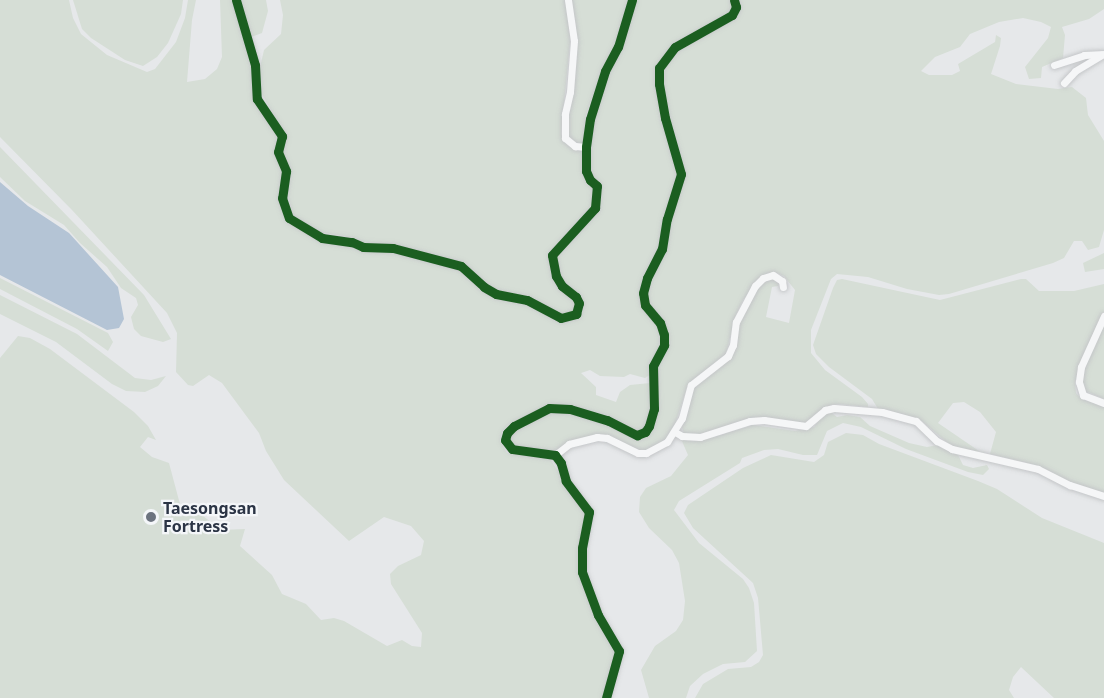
<!DOCTYPE html>
<html>
<head>
<meta charset="utf-8">
<style>
  body { margin:0 }
  #map { position:relative; width:1104px; height:698px; overflow:hidden; background:#e6e8ea; font-family:"Noto Sans",sans-serif }
  div>[style] { position:absolute }
  [style*='--x'] { left:calc(var(--x)*1px); top:calc(var(--y)*1px); width:calc(var(--w)*1px); rotate:calc(var(--a)*1deg) }
  .green>* { inset:0; background:#d6ded6 }
  .water>* { inset:0; background:#b4c4d5 }
  .roads { filter:drop-shadow(0 0 2px #c4c6c8) drop-shadow(0 0 2px #c4c6c8) }
  .minor>* { height:7px; margin:-3.5px; padding:0 3.5px; transform-origin:3.5px; border-radius:3.5px; background:#f5f6f7 }
  .cycleway>* { height:9px; margin:-4.5px; padding:0 4.5px; transform-origin:4.5px; border-radius:4.5px; background:#1b5e20 }
  .dots>* { width:16px; height:16px; translate:-50% -50%; box-sizing:border-box; border:3px solid #f4f6f9; border-radius:50% }
  span { translate:-50% -50%; white-space:nowrap; text-align:center; line-height:1.15; -webkit-text-stroke:4.5px #f4f6f9; paint-order:stroke }
  .poi-label { font-size:16px; color:#2b3445; font-weight:700 }
  .left { translate:0 -50%; text-align:left }
</style>
</head>
<body>
<div id="map">
  <div class="green">
    <i style="clip-path:polygon(0 0,69px 0,73px 18px,81px 34px,107px 55px,147px 72px,155px 69px,176px 42px,185px 18px,188px 0,196px 0,192px 20px,187px 82px,205px 79px,217px 69px,222px 57px,220px 0,234px 0,252px 62px,254px 99px,275px 128px,277px 135px,275px 152px,284px 174px,280px 199px,286px 218px,315px 237px,391px 251px,460px 269px,481px 288px,526px 303px,559px 321px,575px 319px,581px 312px,581px 302px,564px 284px,555px 259px,558px 252px,596px 215px,601px 194px,600px 186px,589px 171px,594px 121px,605px 77px,634px 3px,636px 0,732px 0,734px 9px,682px 41px,656px 75px,661px 115px,679px 171px,662px 242px,650px 266px,643px 305px,661px 331px,661px 345px,650px 375px,645px 378px,630px 374px,624px 377px,600px 376px,590px 370px,581px 373px,596px 387px,596px 395px,616px 402px,620px 392px,630px 385px,650px 383px,652px 408px,646px 427px,638px 434px,570px 406px,559px 405px,547px 406px,508px 425px,502px 432px,500px 441px,507px 453px,550px 459px,587px 515px,579px 551px,580px 578px,597px 623px,612px 646px,615px 655px,602px 698px,0 698px,0 358px,18px 336px,30px 338px,50px 349px,134px 412px,148px 426px,156px 440px,148px 437px,140px 447px,152px 457px,169px 463px,181px 508px,198px 512px,221px 530px,245px 529px,240px 546px,272px 575px,282px 594px,306px 604px,321px 620px,334px 618px,344px 621px,387px 646px,402px 640px,412px 646px,421px 647px,422px 633px,391px 584px,390px 574px,398px 566px,421px 555px,424px 541px,411px 526px,384px 517px,349px 541px,284px 480px,266px 451px,259px 433px,222px 383px,209px 375px,193px 386px,188px 385px,176px 372px,177px 333px,167px 313px,72px 210px,0 137px)"></i>
    <i style="clip-path:polygon(73px 0,183px 0,181px 14px,168px 43px,157px 57px,143px 66px,125px 60px,91px 38px,82px 29px)"></i>
    <i style="clip-path:polygon(241px 0,266px 0,268px 11px,262px 33px,251px 37px)"></i>
    <i style="clip-path:polygon(280px 0,565px 0,571px 32px,561px 134px,568px 146px,584px 150px,594px 187px,592px 211px,549px 258px,555px 281px,575px 301px,576px 310px,563px 315px,527px 297px,503px 292px,484px 283px,461px 263px,385px 244px,362px 243px,344px 236px,317px 232px,293px 215px,286px 189px,289px 168px,282px 150px,285px 136px,261px 92px,257px 80px,264px 50px,281px 34px,283px 15px)"></i>
    <i style="clip-path:polygon(571px 0,629px 0,615px 46px,597px 84px,586px 115px,583px 142px,580px 145px,568px 140px,567px 120px,576px 50px,576px 26px)"></i>
    <i style="clip-path:polygon(737px 0,1104px 0,1104px 9px,1089px 19px,1062px 27px,1065px 35px,1063px 58px,1042px 67px,1041px 78px,1029px 79px,1025px 67px,1048px 38px,1051px 27px,1041px 22px,1023px 18px,999px 22px,970px 34px,960px 47px,935px 57px,921px 71px,929px 75px,952px 75px,960px 71px,958px 64px,995px 42px,996px 35px,1001px 38px,1000px 46px,991px 74px,1016px 84px,1058px 89px,1072px 87px,1086px 98px,1088px 115px,1104px 141px,1104px 230px,1099px 247px,1088px 250px,1082px 241px,1074px 241px,1064px 258px,1053px 263px,949px 294px,939px 295px,907px 289px,868px 277px,837px 274px,831px 279px,811px 330px,811px 353px,825px 370px,862px 397px,868px 404px,868px 407px,839px 404px,831px 405px,810px 421px,799px 423px,767px 418px,699px 434px,684px 433px,681px 425px,694px 387px,730px 358px,739px 322px,756px 289px,764px 281px,775px 278px,779px 282px,778px 286px,772px 287px,766px 317px,789px 323px,795px 290px,784px 276px,777px 273px,763px 275px,743px 300px,735px 317px,726px 354px,687px 387px,672px 434px,662px 442px,646px 450px,637px 450px,603px 435px,557px 450px,529px 451px,512px 447px,507px 439px,514px 429px,549px 411px,580px 414px,611px 424px,637px 438px,651px 426px,656px 368px,667px 340px,646px 302px,646px 291px,666px 249px,671px 217px,684px 177px,663px 92px,665px 66px,681px 49px,733px 19px)"></i>
    <i style="clip-path:polygon(0 147px,144px 295px,171px 339px,163px 342px,141px 336px,134px 329px,131px 317px,138px 305px,136px 298px,121px 288px,107px 267px,80px 243px,64px 225px,25px 201px,0 177px)"></i>
    <i style="clip-path:polygon(1104px 253px,1104px 269px,1085px 272px,1083px 263px)"></i>
    <i style="clip-path:polygon(0 278px,108px 333px,113px 342px,108px 351px,77px 329px,0 289px)"></i>
    <i style="clip-path:polygon(842px 279px,940px 300px,1021px 279px,1026px 279px,1039px 291px,1074px 291px,1104px 284px,1104px 312px,1079px 366px,1075px 383px,1076px 393px,1081px 399px,1104px 406px,1104px 494px,1069px 482px,1036px 465px,990px 454px,996px 432px,980px 412px,964px 402px,953px 403px,938px 423px,979px 451px,975px 453px,951px 446px,922px 421px,878px 409px,872px 399px,829px 367px,816px 354px,813px 345px,833px 288px,837px 280px)"></i>
    <i style="clip-path:polygon(0 295px,77px 334px,135px 378px,151px 380px,166px 376px,158px 386px,145px 392px,126px 391px,112px 384px,56px 342px,0 314px)"></i>
    <i style="clip-path:polygon(1104px 321px,1104px 399px,1086px 391px,1082px 383px,1086px 363px)"></i>
    <i style="clip-path:polygon(832px 413px,837px 417px,847px 415px,860px 417px,870px 426px,909px 443px,927px 447px,938px 445px,958px 455px,963px 465px,973px 468px,987px 465px,989px 469px,983px 475px,968px 472px,906px 449px,861px 427px,843px 423px,827px 431px,817px 455px,803px 455px,778px 449px,764px 450px,742px 458px,740px 463px,679px 501px,674px 510px,699px 543px,743px 579px,749px 588px,754px 603px,757px 651px,745px 662px,723px 664px,703px 674px,690px 686px,686px 698px,649px 698px,641px 670px,655px 646px,676px 631px,683px 620px,685px 601px,679px 563px,672px 550px,649px 528px,639px 512px,640px 497px,646px 488px,671px 476px,688px 455px,681px 439px,704px 440px,753px 425px,795px 431px,814px 427px,823px 415px)"></i>
    <i style="clip-path:polygon(846px 433px,863px 435px,879px 444px,978px 481px,997px 489px,1042px 518px,1104px 543px,1104px 698px,1054px 698px,1021px 667px,1013px 677px,1009px 690px,1014px 698px,695px 698px,703px 684px,728px 669px,751px 667px,759px 662px,763px 655px,758px 598px,753px 583px,693px 528px,684px 513px,688px 505px,743px 468px,771px 455px,814px 462px,824px 455px,828px 442px)"></i>
  </div>
  <div class="water">
    <i style="clip-path:polygon(0 182px,28px 206px,69px 233px,118px 287px,124px 319px,119px 328px,107px 330px,0 275px)"></i>
  </div>
  <div class="roads">
    <div class="minor">
      <i style="--x:236;--y:0;--w:68;--a:73.7"></i>
      <i style="--x:255;--y:65;--w:34;--a:87"></i>
      <i style="--x:257;--y:99;--w:45;--a:56"></i>
      <i style="--x:282;--y:136;--w:16;--a:104"></i>
      <i style="--x:278;--y:152;--w:21;--a:67"></i>
      <i style="--x:286;--y:171;--w:27;--a:98"></i>
      <i style="--x:282;--y:198;--w:21;--a:71"></i>
      <i style="--x:289;--y:218;--w:39;--a:31"></i>
      <i style="--x:322;--y:238;--w:30;--a:8"></i>
      <i style="--x:352;--y:242;--w:12;--a:24"></i>
      <i style="--x:363;--y:247;--w:30;--a:2"></i>
      <i style="--x:393;--y:248;--w:70;--a:14.8"></i>
      <i style="--x:461;--y:266;--w:31;--a:42"></i>
      <i style="--x:484;--y:287;--w:14;--a:30"></i>
      <i style="--x:496;--y:294;--w:32;--a:11"></i>
      <i style="--x:527;--y:300;--w:38;--a:28"></i>
      <i style="--x:561;--y:318;--w:16;--a:-15"></i>
      <i style="--x:576;--y:314;--w:11;--a:-75"></i>
      <i style="--x:579;--y:303;--w:7;--a:-117"></i>
      <i style="--x:576;--y:297;--w:18;--a:-142"></i>
      <i style="--x:562;--y:286;--w:12;--a:-121"></i>
      <i style="--x:556;--y:276;--w:21;--a:-101"></i>
      <i style="--x:552;--y:255;--w:64;--a:-47.5"></i>
      <i style="--x:595;--y:208;--w:22;--a:-85"></i>
      <i style="--x:597;--y:186;--w:9;--a:-139"></i>
      <i style="--x:590;--y:180;--w:10;--a:-114"></i>
      <i style="--x:586;--y:171;--w:24;--a:-90"></i>
      <i style="--x:586;--y:147;--w:28;--a:-82"></i>
      <i style="--x:590;--y:119;--w:50;--a:-72.6"></i>
      <i style="--x:605;--y:71;--w:27;--a:-62"></i>
      <i style="--x:618;--y:47;--w:49;--a:-73.4"></i>
      <i style="--x:568;--y:0;--w:41;--a:81.7"></i>
      <i style="--x:574;--y:41;--w:51;--a:94.5"></i>
      <i style="--x:570;--y:92;--w:23;--a:103"></i>
      <i style="--x:565;--y:114;--w:24;--a:90"></i>
      <i style="--x:565;--y:138;--w:13;--a:39"></i>
      <i style="--x:575;--y:146;--w:11;--a:5"></i>
      <i style="--x:1054;--y:65;--w:32;--a:-18"></i>
      <i style="--x:1084;--y:55;--w:20;--a:-3"></i>
      <i style="--x:1064;--y:83;--w:16;--a:-47"></i>
      <i style="--x:1075;--y:71;--w:31;--a:-31"></i>
      <i style="--x:1104;--y:316;--w:56;--a:114.3"></i>
      <i style="--x:1081;--y:367;--w:15;--a:98"></i>
      <i style="--x:1079;--y:382;--w:14;--a:73"></i>
      <i style="--x:1083;--y:395;--w:22;--a:21"></i>
      <i style="--x:675;--y:432;--w:8;--a:30"></i>
      <i style="--x:682;--y:436;--w:18;--a:3"></i>
      <i style="--x:700;--y:437;--w:52;--a:-17.7"></i>
      <i style="--x:750;--y:421;--w:14;--a:-4"></i>
      <i style="--x:764;--y:420;--w:42;--a:8.1"></i>
      <i style="--x:806;--y:426;--w:25;--a:-40"></i>
      <i style="--x:825;--y:410;--w:9;--a:-13"></i>
      <i style="--x:834;--y:408;--w:48;--a:4.8"></i>
      <i style="--x:882;--y:412;--w:35;--a:15"></i>
      <i style="--x:916;--y:421;--w:29;--a:44"></i>
      <i style="--x:937;--y:441;--w:17;--a:28"></i>
      <i style="--x:952;--y:449;--w:88;--a:13.1"></i>
      <i style="--x:1038;--y:469;--w:36;--a:27"></i>
      <i style="--x:1070;--y:485;--w:36;--a:18"></i>
      <i style="--x:555;--y:455;--w:18;--a:-38"></i>
      <i style="--x:569;--y:444;--w:29;--a:-14"></i>
      <i style="--x:597;--y:437;--w:10;--a:6"></i>
      <i style="--x:607;--y:438;--w:34;--a:26"></i>
      <i style="--x:638;--y:453;--w:8;--a:0"></i>
      <i style="--x:646;--y:453;--w:24;--a:-28"></i>
      <i style="--x:667;--y:442;--w:28;--a:-58"></i>
      <i style="--x:682;--y:418;--w:34;--a:-75"></i>
      <i style="--x:691;--y:385;--w:47;--a:-38.1"></i>
      <i style="--x:728;--y:356;--w:12;--a:-66"></i>
      <i style="--x:733;--y:345;--w:23;--a:-83"></i>
      <i style="--x:736;--y:322;--w:41;--a:-62.2"></i>
      <i style="--x:755;--y:286;--w:11;--a:-45"></i>
      <i style="--x:763;--y:278;--w:10;--a:-17"></i>
      <i style="--x:773;--y:275;--w:11;--a:34"></i>
      <i style="--x:782;--y:281;--w:6;--a:81"></i>
      <i style="--x:606;--y:698;--w:49;--a:-74.5"></i>
      <i style="--x:619;--y:651;--w:42;--a:-120.3"></i>
      <i style="--x:598;--y:615;--w:46;--a:-110.4"></i>
      <i style="--x:582;--y:572;--w:24;--a:-90"></i>
      <i style="--x:582;--y:548;--w:37;--a:-79"></i>
      <i style="--x:589;--y:512;--w:39;--a:-127"></i>
      <i style="--x:566;--y:481;--w:19;--a:-106"></i>
      <i style="--x:561;--y:463;--w:10;--a:-127"></i>
      <i style="--x:555;--y:455;--w:43;--a:-172.1"></i>
      <i style="--x:512;--y:449;--w:11;--a:-128"></i>
      <i style="--x:505;--y:440;--w:7;--a:-74"></i>
      <i style="--x:507;--y:433;--w:10;--a:-45"></i>
      <i style="--x:514;--y:426;--w:39;--a:-27"></i>
      <i style="--x:549;--y:408;--w:21;--a:3"></i>
      <i style="--x:570;--y:409;--w:39;--a:17"></i>
      <i style="--x:607;--y:420;--w:34;--a:27"></i>
      <i style="--x:637;--y:435;--w:9;--a:-21"></i>
      <i style="--x:645;--y:432;--w:7;--a:-56"></i>
      <i style="--x:649;--y:426;--w:18;--a:-74"></i>
      <i style="--x:654;--y:409;--w:43;--a:-91.3"></i>
      <i style="--x:653;--y:366;--w:24;--a:-62"></i>
      <i style="--x:664;--y:345;--w:10;--a:-90"></i>
      <i style="--x:664;--y:335;--w:13;--a:-108"></i>
      <i style="--x:660;--y:323;--w:23;--a:-130"></i>
      <i style="--x:645;--y:305;--w:12;--a:-99"></i>
      <i style="--x:643;--y:293;--w:16;--a:-75"></i>
      <i style="--x:647;--y:278;--w:33;--a:-63"></i>
      <i style="--x:662;--y:249;--w:30;--a:-81"></i>
      <i style="--x:667;--y:219;--w:47;--a:-72.7"></i>
      <i style="--x:681;--y:174;--w:58;--a:-105.9"></i>
      <i style="--x:665;--y:118;--w:35;--a:-100"></i>
      <i style="--x:659;--y:84;--w:16;--a:-90"></i>
      <i style="--x:659;--y:68;--w:26;--a:-53"></i>
      <i style="--x:675;--y:47;--w:65;--a:-29.3"></i>
      <i style="--x:732;--y:15;--w:9;--a:-63"></i>
      <i style="--x:736;--y:7;--w:7;--a:-106"></i>
    </div>
  </div>
  <div class="cycleway">
    <i style="--x:236;--y:0;--w:68;--a:73.7"></i>
    <i style="--x:255;--y:65;--w:34;--a:87"></i>
    <i style="--x:257;--y:99;--w:45;--a:56"></i>
    <i style="--x:282;--y:136;--w:16;--a:104"></i>
    <i style="--x:278;--y:152;--w:21;--a:67"></i>
    <i style="--x:286;--y:171;--w:27;--a:98"></i>
    <i style="--x:282;--y:198;--w:21;--a:71"></i>
    <i style="--x:289;--y:218;--w:39;--a:31"></i>
    <i style="--x:322;--y:238;--w:30;--a:8"></i>
    <i style="--x:352;--y:242;--w:12;--a:24"></i>
    <i style="--x:363;--y:247;--w:30;--a:2"></i>
    <i style="--x:393;--y:248;--w:70;--a:14.8"></i>
    <i style="--x:461;--y:266;--w:31;--a:42"></i>
    <i style="--x:484;--y:287;--w:14;--a:30"></i>
    <i style="--x:496;--y:294;--w:32;--a:11"></i>
    <i style="--x:527;--y:300;--w:38;--a:28"></i>
    <i style="--x:561;--y:318;--w:16;--a:-15"></i>
    <i style="--x:576;--y:314;--w:11;--a:-75"></i>
    <i style="--x:579;--y:303;--w:7;--a:-117"></i>
    <i style="--x:576;--y:297;--w:18;--a:-142"></i>
    <i style="--x:562;--y:286;--w:12;--a:-121"></i>
    <i style="--x:556;--y:276;--w:21;--a:-101"></i>
    <i style="--x:552;--y:255;--w:64;--a:-47.5"></i>
    <i style="--x:595;--y:208;--w:22;--a:-85"></i>
    <i style="--x:597;--y:186;--w:9;--a:-139"></i>
    <i style="--x:590;--y:180;--w:10;--a:-114"></i>
    <i style="--x:586;--y:171;--w:24;--a:-90"></i>
    <i style="--x:586;--y:147;--w:28;--a:-82"></i>
    <i style="--x:590;--y:119;--w:50;--a:-72.6"></i>
    <i style="--x:605;--y:71;--w:27;--a:-62"></i>
    <i style="--x:618;--y:47;--w:49;--a:-73.4"></i>
    <i style="--x:606;--y:698;--w:49;--a:-74.5"></i>
    <i style="--x:619;--y:651;--w:42;--a:-120.3"></i>
    <i style="--x:598;--y:615;--w:46;--a:-110.4"></i>
    <i style="--x:582;--y:572;--w:24;--a:-90"></i>
    <i style="--x:582;--y:548;--w:37;--a:-79"></i>
    <i style="--x:589;--y:512;--w:39;--a:-127"></i>
    <i style="--x:566;--y:481;--w:19;--a:-106"></i>
    <i style="--x:561;--y:463;--w:10;--a:-127"></i>
    <i style="--x:555;--y:455;--w:43;--a:-172.1"></i>
    <i style="--x:512;--y:449;--w:11;--a:-128"></i>
    <i style="--x:505;--y:440;--w:7;--a:-74"></i>
    <i style="--x:507;--y:433;--w:10;--a:-45"></i>
    <i style="--x:514;--y:426;--w:39;--a:-27"></i>
    <i style="--x:549;--y:408;--w:21;--a:3"></i>
    <i style="--x:570;--y:409;--w:39;--a:17"></i>
    <i style="--x:607;--y:420;--w:34;--a:27"></i>
    <i style="--x:637;--y:435;--w:9;--a:-21"></i>
    <i style="--x:645;--y:432;--w:7;--a:-56"></i>
    <i style="--x:649;--y:426;--w:18;--a:-74"></i>
    <i style="--x:654;--y:409;--w:43;--a:-91.3"></i>
    <i style="--x:653;--y:366;--w:24;--a:-62"></i>
    <i style="--x:664;--y:345;--w:10;--a:-90"></i>
    <i style="--x:664;--y:335;--w:13;--a:-108"></i>
    <i style="--x:660;--y:323;--w:23;--a:-130"></i>
    <i style="--x:645;--y:305;--w:12;--a:-99"></i>
    <i style="--x:643;--y:293;--w:16;--a:-75"></i>
    <i style="--x:647;--y:278;--w:33;--a:-63"></i>
    <i style="--x:662;--y:249;--w:30;--a:-81"></i>
    <i style="--x:667;--y:219;--w:47;--a:-72.7"></i>
    <i style="--x:681;--y:174;--w:58;--a:-105.9"></i>
    <i style="--x:665;--y:118;--w:35;--a:-100"></i>
    <i style="--x:659;--y:84;--w:16;--a:-90"></i>
    <i style="--x:659;--y:68;--w:26;--a:-53"></i>
    <i style="--x:675;--y:47;--w:65;--a:-29.3"></i>
    <i style="--x:732;--y:15;--w:9;--a:-63"></i>
    <i style="--x:736;--y:7;--w:7;--a:-106"></i>
  </div>
  <div class="dots">
    <i style="left:151px;top:517px;background:#6c737f"></i>
  </div>
  <div class="poi-label">
    <span class="left" style="left:163px;top:517px">Taesongsan<br>Fortress</span>
  </div>
</div>
</body>
</html>
